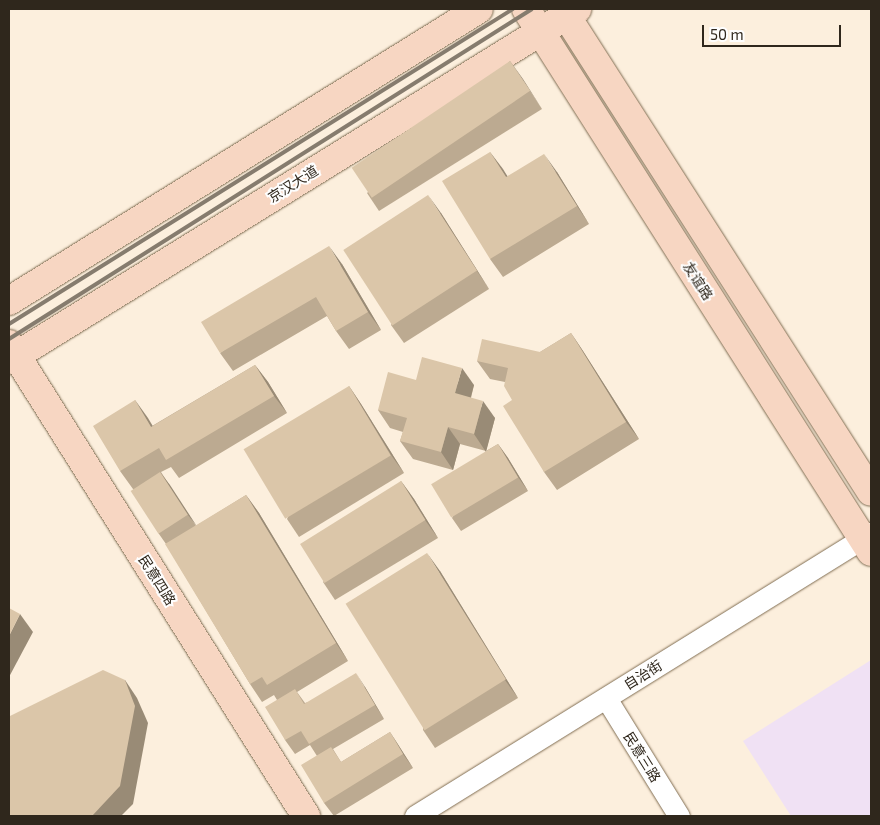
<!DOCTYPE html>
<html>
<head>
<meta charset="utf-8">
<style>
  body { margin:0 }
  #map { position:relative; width:880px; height:825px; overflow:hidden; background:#fcefdd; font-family:"Exo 2","Noto Sans SC",sans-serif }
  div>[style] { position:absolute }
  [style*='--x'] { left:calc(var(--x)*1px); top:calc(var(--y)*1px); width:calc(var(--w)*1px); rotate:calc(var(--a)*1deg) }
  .education>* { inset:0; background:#f0e1f4 }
  .roads { filter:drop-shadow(0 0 1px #816e53) drop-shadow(0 0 1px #816e53) }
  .minor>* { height:21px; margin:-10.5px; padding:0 10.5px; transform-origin:10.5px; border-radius:10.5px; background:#fff }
  .major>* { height:28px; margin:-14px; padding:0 14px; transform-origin:14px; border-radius:14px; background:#f7d6c2 }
  .rail>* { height:4px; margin:-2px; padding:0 2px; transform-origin:2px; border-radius:2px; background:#867c6e }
  .wall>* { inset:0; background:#bcaa91 }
  .shaded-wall>* { inset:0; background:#998b76 }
  .building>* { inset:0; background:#dbc6a9; transform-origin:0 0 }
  span { translate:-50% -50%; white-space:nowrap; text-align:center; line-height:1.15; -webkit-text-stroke:4px #fefefe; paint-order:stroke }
  .street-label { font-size:14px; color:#2f271c }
  .frame { position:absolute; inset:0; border:10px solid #2f271c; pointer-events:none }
  .scale { position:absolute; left:702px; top:25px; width:139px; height:22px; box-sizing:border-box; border:2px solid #2f271c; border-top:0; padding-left:6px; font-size:15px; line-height:18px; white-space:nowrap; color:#2f271c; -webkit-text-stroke:4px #fefefe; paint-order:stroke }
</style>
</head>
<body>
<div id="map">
  <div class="education">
    <i style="clip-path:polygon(871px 660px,871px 816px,791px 816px,743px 741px)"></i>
  </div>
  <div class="roads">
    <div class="minor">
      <i style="--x:606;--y:698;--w:139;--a:58.3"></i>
      <i style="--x:415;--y:816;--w:537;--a:-31.82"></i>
    </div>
    <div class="major">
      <i style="--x:526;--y:9;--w:643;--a:57.57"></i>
      <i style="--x:562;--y:9;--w:573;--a:57.39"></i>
      <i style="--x:9;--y:301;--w:553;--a:-31.85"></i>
      <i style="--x:9;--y:344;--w:558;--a:57.82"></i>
      <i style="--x:9;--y:360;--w:668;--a:-31.71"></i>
    </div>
  </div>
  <div class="rail">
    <i style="--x:9;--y:324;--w:594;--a:-32.01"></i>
    <i style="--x:9;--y:339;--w:618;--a:-32.25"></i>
  </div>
  <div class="wall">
    <i style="clip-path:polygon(510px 61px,542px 109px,379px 211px,367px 193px)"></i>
    <i style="clip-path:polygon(490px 152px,507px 176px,557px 172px,589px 224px,503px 277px,490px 259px)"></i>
    <i style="clip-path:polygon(441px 213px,489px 289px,404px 343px,391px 325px)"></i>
    <i style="clip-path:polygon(342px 264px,381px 330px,349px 349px,336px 331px,327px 316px,233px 371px,220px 353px)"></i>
    <i style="clip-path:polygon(571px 333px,583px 351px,639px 439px,557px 490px,544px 472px,505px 382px,490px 379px,477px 361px,540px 352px)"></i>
    <i style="clip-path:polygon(255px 365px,268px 382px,287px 413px,179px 478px,171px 467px,161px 472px,196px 526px,246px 495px,259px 513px,348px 661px,297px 692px,305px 703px,365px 687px,384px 719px,333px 749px,341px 762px,390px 732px,413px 768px,334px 816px,324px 803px,317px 756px,310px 745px,295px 754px,285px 740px,277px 700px,274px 695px,262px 702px,250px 684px,166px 544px,159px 534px,133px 489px,120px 471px,135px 400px,152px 426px)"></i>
    <i style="clip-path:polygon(416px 380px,474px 385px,471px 398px,495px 418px,486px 451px,498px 444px,508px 458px,528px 491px,461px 531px,452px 518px,486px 451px,460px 444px,453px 470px,413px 459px,400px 441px,403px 432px,390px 428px,378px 410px)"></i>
    <i style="clip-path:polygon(349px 386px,361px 404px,404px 473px,299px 537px,287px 519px)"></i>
    <i style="clip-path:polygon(401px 481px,414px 499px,438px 538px,335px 600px,323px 582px)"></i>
    <i style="clip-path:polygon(440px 571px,518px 698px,435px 748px,423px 730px)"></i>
  </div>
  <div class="shaded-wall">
    <i style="clip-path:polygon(510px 61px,523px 79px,542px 109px)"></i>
    <i style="clip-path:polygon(490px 152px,503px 169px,519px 195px,506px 177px)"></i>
    <i style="clip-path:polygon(544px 154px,557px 172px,589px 224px,577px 206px)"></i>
    <i style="clip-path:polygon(428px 195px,441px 213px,489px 289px,477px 271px)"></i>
    <i style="clip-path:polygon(329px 246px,342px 264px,381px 330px,368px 312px)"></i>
    <i style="clip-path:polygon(571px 333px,583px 351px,639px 439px,626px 422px)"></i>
    <i style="clip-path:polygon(255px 365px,268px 382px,287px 413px,274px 396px)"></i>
    <i style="clip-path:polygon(462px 368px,474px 385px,467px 411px,455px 393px)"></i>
    <i style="clip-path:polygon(349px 386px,361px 404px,404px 473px,391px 455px)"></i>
    <i style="clip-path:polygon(135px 400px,148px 418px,164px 445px,151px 427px)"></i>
    <i style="clip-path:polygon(483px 401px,495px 418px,486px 452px,474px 434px)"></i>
    <i style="clip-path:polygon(448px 427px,460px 444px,453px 470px,441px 452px)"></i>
    <i style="clip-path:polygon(498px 444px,508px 458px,528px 491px,518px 477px)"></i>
    <i style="clip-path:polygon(160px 472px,170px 485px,198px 528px,188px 515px)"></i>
    <i style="clip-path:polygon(401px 481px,414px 499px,438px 538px,425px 520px)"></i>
    <i style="clip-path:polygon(246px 495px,259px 513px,348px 661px,336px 643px)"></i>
    <i style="clip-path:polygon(427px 553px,440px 571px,518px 698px,505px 680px)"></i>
    <i style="clip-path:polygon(20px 614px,33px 632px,9px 677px,9px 636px)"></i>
    <i style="clip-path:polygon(356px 673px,365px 687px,384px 719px,375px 705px)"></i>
    <i style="clip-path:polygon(125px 680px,137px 698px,148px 723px,133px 804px,121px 816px,92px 816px)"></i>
    <i style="clip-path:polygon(390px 732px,399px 746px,413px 768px,403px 754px)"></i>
  </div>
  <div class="building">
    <i style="left:510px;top:61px;width:36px;height:191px;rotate:56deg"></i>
    <i style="clip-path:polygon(490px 152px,506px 177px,544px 154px,577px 206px,490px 259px,442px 181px)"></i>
    <i style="left:428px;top:195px;width:90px;height:101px;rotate:57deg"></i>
    <i style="clip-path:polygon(329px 246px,368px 312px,336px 331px,316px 297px,220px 353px,201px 322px)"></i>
    <i style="clip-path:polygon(571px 333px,626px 422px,544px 472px,503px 406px,512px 400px,504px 386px,508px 368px,477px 361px,482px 339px,540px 352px)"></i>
    <i style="clip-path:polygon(422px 357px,462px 368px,455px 393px,483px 401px,474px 434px,448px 427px,441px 452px,400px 441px,407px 418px,378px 410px,388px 372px,416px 380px)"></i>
    <i style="clip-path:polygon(255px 365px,274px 396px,166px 460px,159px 448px,120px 471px,93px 426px,135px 400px,151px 427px)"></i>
    <i style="left:349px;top:386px;width:81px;height:123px;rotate:59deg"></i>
    <i style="left:498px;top:444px;width:39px;height:78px;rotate:59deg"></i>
    <i style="left:160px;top:472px;width:51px;height:35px;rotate:57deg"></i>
    <i style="left:401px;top:481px;width:46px;height:119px;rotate:58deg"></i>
    <i style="clip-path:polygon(246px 495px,336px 643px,267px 685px,262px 677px,250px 684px,165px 544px)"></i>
    <i style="left:427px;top:553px;width:149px;height:96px;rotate:58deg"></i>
    <i style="clip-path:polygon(9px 608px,20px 614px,9px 636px)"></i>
    <i style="clip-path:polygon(103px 670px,125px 680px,135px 706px,120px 786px,92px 816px,9px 816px,9px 719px,10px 716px)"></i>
    <i style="clip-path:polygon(356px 673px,375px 705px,309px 744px,301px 731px,285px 740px,265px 707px,295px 689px,304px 704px)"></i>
    <i style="clip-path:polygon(390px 732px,403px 754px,324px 803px,301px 765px,331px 747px,341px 762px)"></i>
  </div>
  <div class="street-label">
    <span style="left:293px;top:184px;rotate:-32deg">京汉大道</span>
    <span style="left:698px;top:281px;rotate:57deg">友谊路</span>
    <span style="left:157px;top:580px;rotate:58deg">民意四路</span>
    <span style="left:643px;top:675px;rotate:-32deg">自治街</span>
    <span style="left:642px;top:757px;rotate:58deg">民意三路</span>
  </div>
  <div class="frame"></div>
  <div class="scale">50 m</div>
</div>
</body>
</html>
